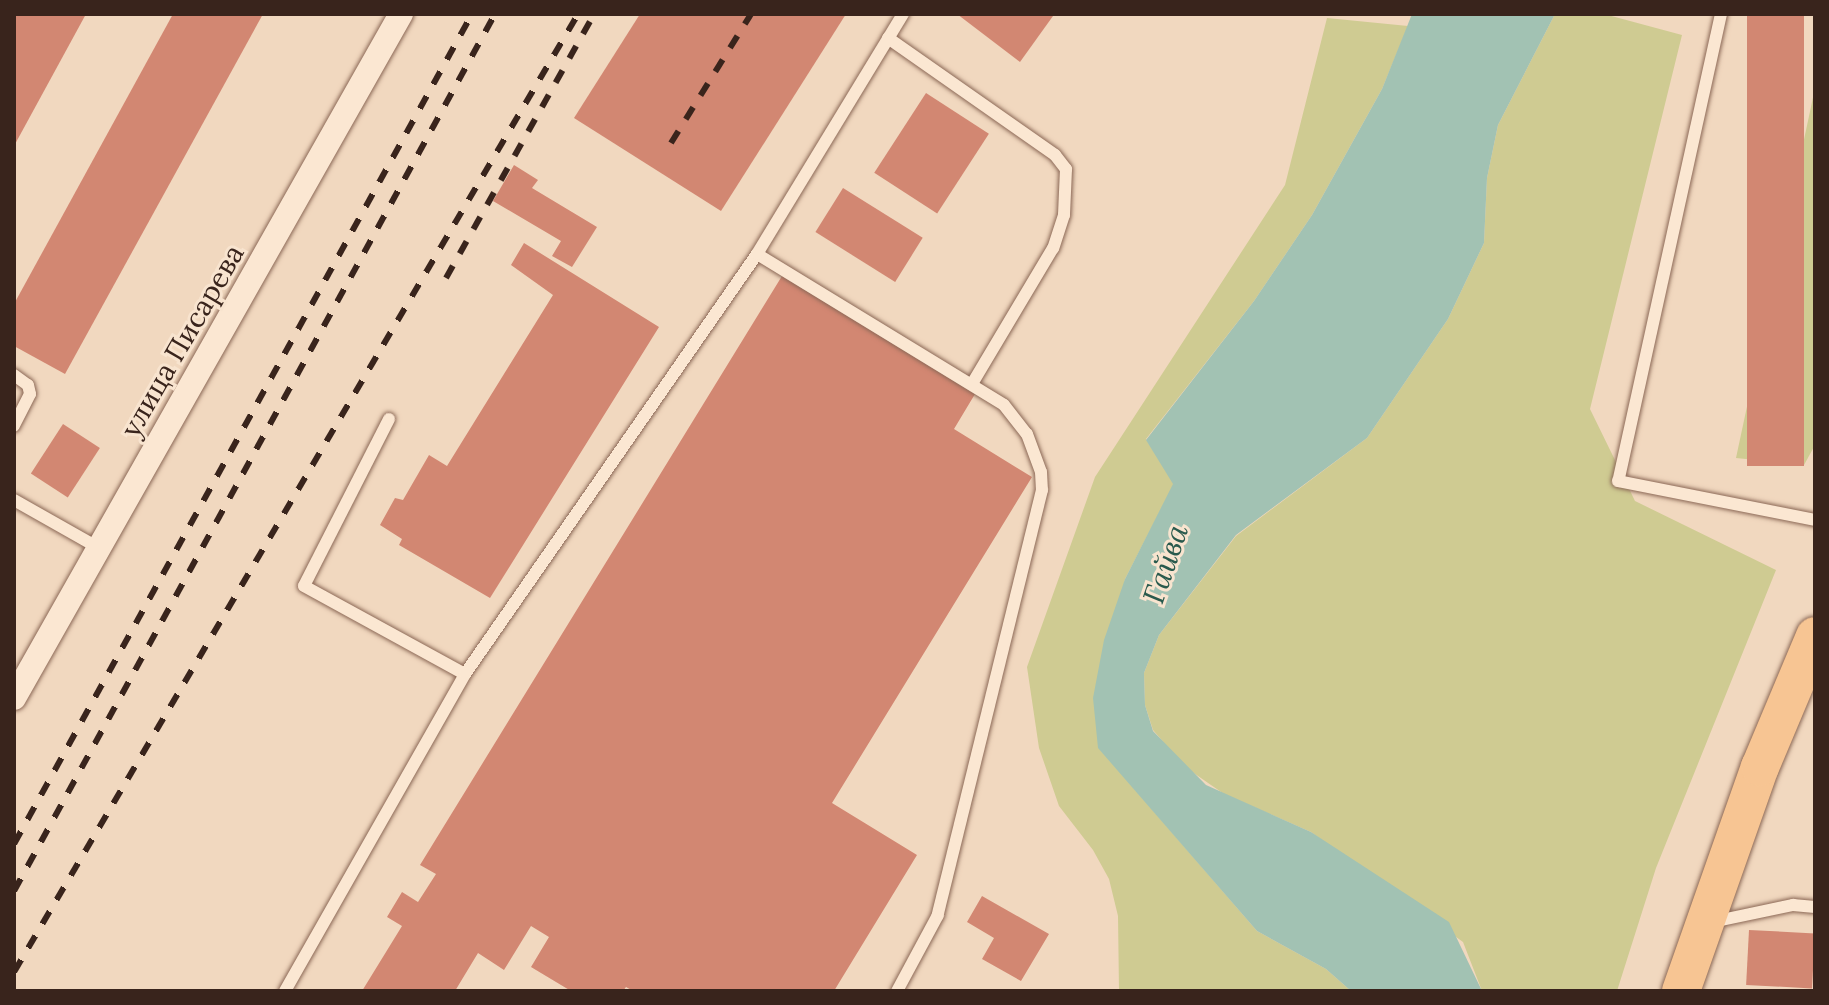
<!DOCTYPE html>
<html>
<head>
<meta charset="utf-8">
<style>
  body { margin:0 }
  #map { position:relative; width:1829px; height:1005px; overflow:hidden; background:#f1d8bf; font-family:Lora,serif }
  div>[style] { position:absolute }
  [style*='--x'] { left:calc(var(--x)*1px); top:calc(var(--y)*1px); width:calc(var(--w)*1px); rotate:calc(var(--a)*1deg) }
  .green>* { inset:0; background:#cfcb92 }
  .water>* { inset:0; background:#a2c2b3 }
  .building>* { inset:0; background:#d28772; transform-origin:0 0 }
  .roads { filter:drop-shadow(0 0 2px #8b6856) drop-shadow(0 0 2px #8b6856) }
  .service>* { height:12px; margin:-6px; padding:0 6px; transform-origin:6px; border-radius:6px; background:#fbe7d2 }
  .minor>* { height:24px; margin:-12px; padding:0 12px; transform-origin:12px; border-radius:12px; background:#fbe7d2 }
  .primary>* { height:38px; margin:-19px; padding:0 19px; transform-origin:19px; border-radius:19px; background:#f7c593 }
  .rail>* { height:6px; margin-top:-3px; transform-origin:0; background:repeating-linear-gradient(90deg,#39241c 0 14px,transparent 0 28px) }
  span { translate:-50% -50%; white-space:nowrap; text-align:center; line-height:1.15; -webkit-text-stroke:6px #f8e4cf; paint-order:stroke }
  .street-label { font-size:28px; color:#39241c }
  .water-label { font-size:30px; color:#2a5a4d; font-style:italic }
  .frame { position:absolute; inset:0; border:16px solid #39241c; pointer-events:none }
</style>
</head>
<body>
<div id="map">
  <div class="green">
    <i style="clip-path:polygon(1555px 14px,1604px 14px,1682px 35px,1590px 409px,1635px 501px,1776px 570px,1656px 868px,1617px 991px,1482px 991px,1463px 942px,1311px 832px,1224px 794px,1185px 767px,1153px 730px,1145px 705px,1144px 673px,1159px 635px,1236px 536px,1367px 438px,1448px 319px,1484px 243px,1487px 178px,1498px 125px)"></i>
    <i style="clip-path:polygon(1327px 18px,1408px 26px,1382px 89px,1312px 215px,1254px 301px,1146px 439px,1174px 484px,1125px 579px,1099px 748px,1257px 931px,1326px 969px,1351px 991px,1119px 991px,1118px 916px,1109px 879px,1093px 850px,1059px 806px,1039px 748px,1027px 667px,1095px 477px,1285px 185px)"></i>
    <i style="clip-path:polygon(1815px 88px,1815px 445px,1804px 465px,1736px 458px)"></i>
  </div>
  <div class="water">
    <i style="clip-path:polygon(1412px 14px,1555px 14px,1498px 125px,1487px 178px,1484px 243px,1448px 319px,1367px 438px,1236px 535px,1159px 635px,1144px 673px,1145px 705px,1153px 731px,1206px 785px,1311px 832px,1449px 922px,1482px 991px,1351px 991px,1326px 969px,1257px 931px,1098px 748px,1093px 698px,1104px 640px,1125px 579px,1173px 484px,1146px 440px,1254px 301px,1312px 215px,1382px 89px)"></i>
  </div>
  <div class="building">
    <i style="clip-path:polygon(14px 14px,86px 14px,14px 146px)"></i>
    <i style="clip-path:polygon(173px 14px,263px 14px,65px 374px,14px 346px,14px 304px)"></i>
    <i style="clip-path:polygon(640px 14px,846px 14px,721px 211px,574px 118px)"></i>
    <i style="clip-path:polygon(957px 14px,1050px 14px,1053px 16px,1020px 62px)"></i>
    <i style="left:1747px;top:14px;width:57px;height:452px"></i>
    <i style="left:926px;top:93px;width:75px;height:95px;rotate:33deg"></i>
    <i style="clip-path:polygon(514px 165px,538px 180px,532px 188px,597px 227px,572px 267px,552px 256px,561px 241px,493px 201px)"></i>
    <i style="left:843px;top:188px;width:94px;height:52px;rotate:32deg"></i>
    <i style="clip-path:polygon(524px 243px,659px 327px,490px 598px,399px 545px,402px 539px,380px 525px,395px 498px,403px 500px,429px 455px,447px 466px,553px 295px,511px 265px)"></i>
    <i style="clip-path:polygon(782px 276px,975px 394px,954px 429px,1032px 477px,832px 803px,917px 855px,834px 991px,633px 991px,626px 987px,623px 991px,571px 991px,531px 967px,549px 937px,531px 926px,504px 970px,478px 953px,455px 991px,362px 991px,402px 926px,387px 917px,402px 892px,418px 902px,436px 874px,420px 865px)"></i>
    <i style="left:63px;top:424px;width:44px;height:59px;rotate:33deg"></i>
    <i style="clip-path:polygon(982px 896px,1049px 934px,1021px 981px,982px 959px,994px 938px,967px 922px)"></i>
    <i style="left:1749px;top:930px;width:66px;height:55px;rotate:3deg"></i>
  </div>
  <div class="roads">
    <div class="service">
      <i style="--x:1721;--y:14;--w:478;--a:102.4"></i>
      <i style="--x:1618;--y:481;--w:201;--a:11.2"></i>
      <i style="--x:888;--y:38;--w:204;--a:35"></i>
      <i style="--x:1055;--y:155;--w:18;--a:52"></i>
      <i style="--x:1066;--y:169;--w:46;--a:92.5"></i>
      <i style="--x:1064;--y:215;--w:35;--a:108"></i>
      <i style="--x:1053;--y:248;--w:158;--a:120.8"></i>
      <i style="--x:757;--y:254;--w:289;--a:31.4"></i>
      <i style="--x:1004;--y:405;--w:37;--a:52"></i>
      <i style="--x:1027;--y:434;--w:40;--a:69.8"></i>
      <i style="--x:1041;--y:472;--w:18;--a:87"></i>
      <i style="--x:1042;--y:490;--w:438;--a:103.8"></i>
      <i style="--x:938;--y:915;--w:86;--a:118.3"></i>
      <i style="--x:14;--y:375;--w:17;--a:36"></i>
      <i style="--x:28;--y:385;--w:9;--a:77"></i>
      <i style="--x:30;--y:394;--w:36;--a:117"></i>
      <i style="--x:389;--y:419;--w:187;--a:117"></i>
      <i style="--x:304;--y:586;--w:183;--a:28.7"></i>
      <i style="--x:14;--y:500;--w:98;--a:29.5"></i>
      <i style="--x:1712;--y:922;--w:83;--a:-11.9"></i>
      <i style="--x:1793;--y:905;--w:22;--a:5"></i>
      <i style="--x:285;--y:991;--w:365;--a:-60.4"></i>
      <i style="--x:465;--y:674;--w:512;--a:-55.19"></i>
      <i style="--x:757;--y:254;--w:281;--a:-58.7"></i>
    </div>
    <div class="minor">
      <i style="--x:14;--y:698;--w:786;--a:-60.5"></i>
    </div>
    <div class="primary">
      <i style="--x:1681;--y:991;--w:238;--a:-70.6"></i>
      <i style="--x:1760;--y:767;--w:142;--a:-67.2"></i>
    </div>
  </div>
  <div class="rail">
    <i style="--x:671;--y:143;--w:152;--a:-58.2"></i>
    <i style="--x:446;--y:278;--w:303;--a:-60.7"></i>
    <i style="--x:14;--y:844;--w:948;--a:-61.11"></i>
    <i style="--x:14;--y:891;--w:1000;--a:-61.26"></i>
    <i style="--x:14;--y:972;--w:1112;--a:-59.51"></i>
  </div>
  <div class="street-label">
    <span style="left:182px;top:341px;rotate:-60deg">улица Писарева</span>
  </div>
  <div class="water-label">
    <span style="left:1165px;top:564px;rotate:-71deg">Гайва</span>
  </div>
  <div class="frame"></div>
</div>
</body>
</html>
